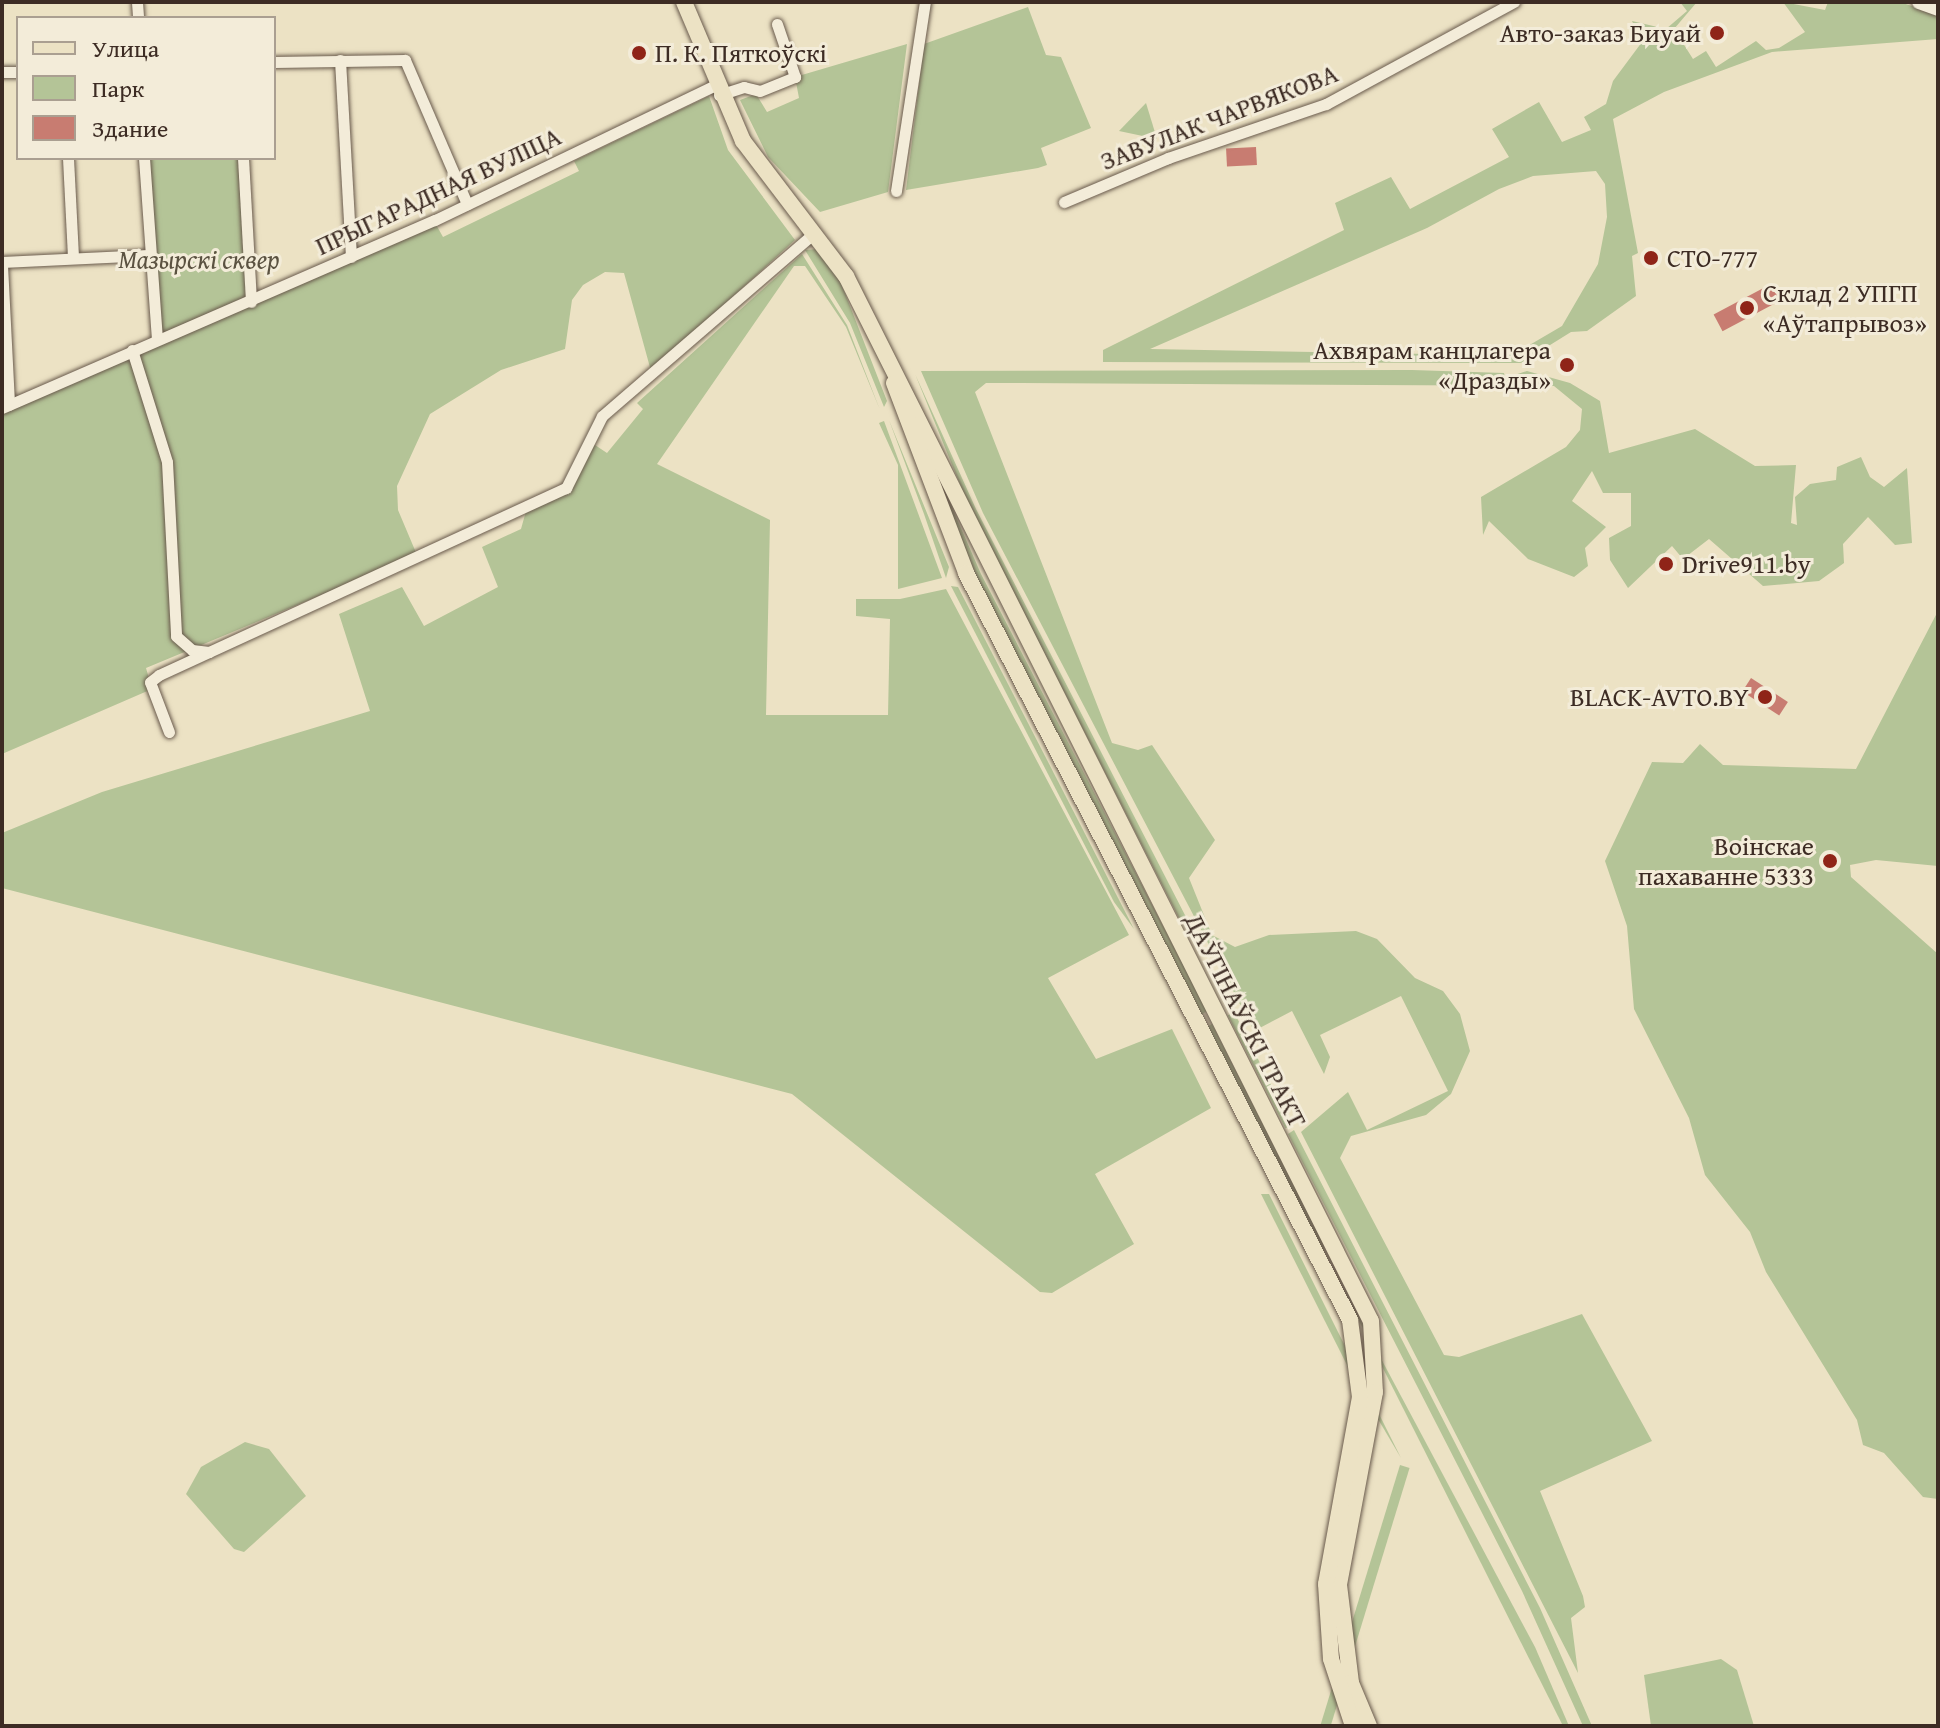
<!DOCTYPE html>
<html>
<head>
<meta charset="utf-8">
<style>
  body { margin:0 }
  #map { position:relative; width:1940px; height:1728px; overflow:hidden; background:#ece2c4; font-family:"Gentium Book Plus",serif }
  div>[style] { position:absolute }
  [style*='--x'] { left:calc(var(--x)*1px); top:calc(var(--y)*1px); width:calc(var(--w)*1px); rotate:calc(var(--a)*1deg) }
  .green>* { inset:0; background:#b4c497; transform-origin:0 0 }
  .building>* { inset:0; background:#c87c71; transform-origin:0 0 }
  .roads { filter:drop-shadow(0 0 2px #695a4c) drop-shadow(0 0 2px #695a4c) }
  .minor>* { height:11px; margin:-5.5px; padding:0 5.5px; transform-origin:5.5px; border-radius:5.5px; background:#f3ecd9 }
  .tertiary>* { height:14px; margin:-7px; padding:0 7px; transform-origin:7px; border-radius:7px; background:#f3ecd9 }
  .primary>* { height:16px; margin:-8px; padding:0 8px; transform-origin:8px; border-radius:8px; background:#ece2c4 }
  .dots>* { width:22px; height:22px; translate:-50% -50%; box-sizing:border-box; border:4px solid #f3ecd9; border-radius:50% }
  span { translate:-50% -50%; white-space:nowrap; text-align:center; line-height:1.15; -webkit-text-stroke:6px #f3ecd9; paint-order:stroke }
  .poi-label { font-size:26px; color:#3d2c24 }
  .right { translate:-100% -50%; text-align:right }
  .left { translate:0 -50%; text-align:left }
  .street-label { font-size:26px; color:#3d2c24 }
  .park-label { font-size:26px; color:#5b5241; font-style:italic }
  .frame { position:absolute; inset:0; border:4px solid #3d2c24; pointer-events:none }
  .legend { position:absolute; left:16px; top:16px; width:260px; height:144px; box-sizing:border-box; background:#f3ecd9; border:2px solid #aa9f91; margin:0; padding:10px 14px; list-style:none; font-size:24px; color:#3d2c24 }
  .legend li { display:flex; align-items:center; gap:16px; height:40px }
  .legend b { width:40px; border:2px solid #aa9f91 }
</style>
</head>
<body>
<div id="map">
  <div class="green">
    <i style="clip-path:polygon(evenodd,1680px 2px,1697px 2px,1674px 29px,1693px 59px,1706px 51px,1716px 67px,1756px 41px,1766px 50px,1779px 48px,1805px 32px,1783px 2px,1825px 10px,1828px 2px,1900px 2px,1938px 15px,1938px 39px,1772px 52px,1664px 92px,1613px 119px,1638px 253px,1632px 256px,1636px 296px,1587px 331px,1571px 332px,1521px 363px,1103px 362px,1103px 350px,1344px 230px,1335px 203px,1391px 177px,1410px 209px,1509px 157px,1492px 129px,1539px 102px,1562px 142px,1591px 130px,1584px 117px,1606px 104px,1613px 81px,1642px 42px,1632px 21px,1666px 29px,1687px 11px,1680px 2px,1596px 171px,1605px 184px,1607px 217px,1598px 264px,1562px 326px,1521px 350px,1488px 355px,1150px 349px,1427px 228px,1499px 189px,1533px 176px,1596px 171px)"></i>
    <i style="clip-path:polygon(1028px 7px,1046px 55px,1061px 57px,1091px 128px,1041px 148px,1047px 165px,1038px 168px,906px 190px,924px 44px)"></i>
    <i style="clip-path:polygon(907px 44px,888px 192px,820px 212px,768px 157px,740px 100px,756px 94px,767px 112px,799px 98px,795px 77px)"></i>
    <i style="clip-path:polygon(709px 96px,728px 150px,795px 240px,651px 371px,624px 273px,605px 272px,583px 285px,572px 300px,565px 349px,501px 370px,430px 414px,397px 486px,398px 510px,417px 555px,146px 668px,152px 689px,2px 754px,2px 409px,157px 341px,144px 158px,243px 158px,251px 302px,434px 221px,443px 237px,579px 171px,574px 161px)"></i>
    <i style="clip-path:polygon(1146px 103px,1157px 139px,1119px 131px)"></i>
    <i style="clip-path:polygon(818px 249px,841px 283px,887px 401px,884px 407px,850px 323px,805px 250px)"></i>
    <i style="clip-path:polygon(802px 254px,847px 325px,880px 410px,846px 327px,805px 266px,794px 266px,657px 464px,770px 520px,766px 715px,888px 715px,890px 619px,856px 616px,856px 599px,900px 599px,946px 589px,1129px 935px,1048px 978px,1096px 1059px,1172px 1029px,1211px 1108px,1095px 1174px,1134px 1244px,1052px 1293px,1040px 1292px,792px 1094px,2px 888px,2px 833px,102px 792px,370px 711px,339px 614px,402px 587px,424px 626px,498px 587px,482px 547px,521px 529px,528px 504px,566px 488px,592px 443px,607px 453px,643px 409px,637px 403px)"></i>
    <i style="clip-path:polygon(1412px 370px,1504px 373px,1505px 378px,1527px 371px,1570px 383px,1600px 401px,1609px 453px,1695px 429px,1755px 466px,1796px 465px,1791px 523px,1797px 525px,1795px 497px,1810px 484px,1836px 480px,1837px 467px,1861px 457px,1870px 477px,1884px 487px,1907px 468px,1912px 543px,1895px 545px,1868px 517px,1843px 544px,1844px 563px,1819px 581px,1763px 586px,1709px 539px,1683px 559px,1672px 546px,1628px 588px,1610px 560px,1609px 538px,1631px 526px,1631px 493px,1603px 493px,1592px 471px,1572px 501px,1606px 527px,1585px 548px,1588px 566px,1574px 577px,1528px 559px,1489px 521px,1483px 535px,1481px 497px,1566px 447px,1580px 430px,1582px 409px,1554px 386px,1021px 383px,986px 383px,975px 392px,1112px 743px,1138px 750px,1152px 745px,1215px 840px,1189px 878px,1212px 935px,1235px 947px,1269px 935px,1356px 931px,1377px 939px,1415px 978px,1443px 991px,1460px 1014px,1470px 1051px,1451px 1094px,1426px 1115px,1351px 1136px,1340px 1158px,1444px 1355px,1459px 1357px,1582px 1314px,1652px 1441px,1540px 1491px,1583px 1596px,1585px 1607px,1571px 1618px,1578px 1673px,1301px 1132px,1348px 1092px,1367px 1130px,1448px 1091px,1401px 996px,1320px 1035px,1330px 1057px,1324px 1074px,1292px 1011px,1254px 1031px,983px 513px,921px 371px)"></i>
    <i style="clip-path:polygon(915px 374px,976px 509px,1187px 919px,1181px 922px,966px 499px)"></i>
    <i style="clip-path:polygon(908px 407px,981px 574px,1207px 1011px,1201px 1015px,979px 583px)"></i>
    <i style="clip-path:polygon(889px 420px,949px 567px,946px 578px,924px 514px)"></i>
    <i style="clip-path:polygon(884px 421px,942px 578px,898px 589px,898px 465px,879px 423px)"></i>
    <i style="clip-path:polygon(951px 586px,958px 587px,1134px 929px,1114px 902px)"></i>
    <i style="clip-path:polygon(1938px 611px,1938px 866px,1876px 860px,1850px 865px,1851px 877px,1938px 954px,1938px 1499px,1923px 1497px,1884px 1453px,1863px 1445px,1857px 1420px,1766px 1272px,1750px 1232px,1705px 1175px,1689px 1118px,1634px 1009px,1627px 926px,1605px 861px,1652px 762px,1683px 763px,1700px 744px,1723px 765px,1856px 769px)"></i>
    <i style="left:1234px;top:1012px;width:127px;height:7px;rotate:63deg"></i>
    <i style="clip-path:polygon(1212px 1024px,1324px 1245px,1324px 1252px,1205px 1028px)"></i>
    <i style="clip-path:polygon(1294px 1130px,1540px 1608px,1592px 1726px,1583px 1726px,1522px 1591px,1288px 1134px)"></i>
    <i style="clip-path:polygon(1261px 1194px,1269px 1194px,1401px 1458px,1352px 1375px)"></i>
    <i style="clip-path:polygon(1330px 1263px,1535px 1647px,1569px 1726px,1563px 1726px)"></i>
    <i style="clip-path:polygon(245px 1442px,269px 1449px,306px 1496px,244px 1552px,234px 1549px,186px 1494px,201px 1467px)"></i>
    <i style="left:1400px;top:1465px;width:10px;height:291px;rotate:17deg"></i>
    <i style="clip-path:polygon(1721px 1659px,1737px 1670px,1754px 1726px,1651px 1726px,1644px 1675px)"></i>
  </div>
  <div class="building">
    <i style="left:1256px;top:147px;width:18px;height:30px;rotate:87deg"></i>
    <i style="left:1771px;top:284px;width:19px;height:65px;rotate:62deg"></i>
    <i style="left:1751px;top:678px;width:44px;height:16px;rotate:33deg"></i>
  </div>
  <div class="roads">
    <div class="minor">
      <i style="--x:137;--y:2;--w:16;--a:86"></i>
      <i style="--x:340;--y:60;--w:197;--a:86.8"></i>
      <i style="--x:274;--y:62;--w:131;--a:-0.9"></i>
      <i style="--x:405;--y:60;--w:157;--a:66.7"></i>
      <i style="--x:2;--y:72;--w:16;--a:0"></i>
      <i style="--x:719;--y:95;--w:26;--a:-18"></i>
      <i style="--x:744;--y:87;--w:16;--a:14"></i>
      <i style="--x:760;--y:91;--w:38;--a:-22"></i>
      <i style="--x:795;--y:77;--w:56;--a:-108.8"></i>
      <i style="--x:68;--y:158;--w:100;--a:87.1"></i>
      <i style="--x:144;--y:158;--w:182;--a:85.9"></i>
      <i style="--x:243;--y:158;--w:144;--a:86.8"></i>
      <i style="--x:896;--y:191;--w:191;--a:-81.3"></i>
      <i style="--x:1064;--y:202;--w:113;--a:-22.9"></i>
      <i style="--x:1168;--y:158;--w:167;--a:-18.9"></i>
      <i style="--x:1326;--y:104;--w:214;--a:-28.5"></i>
      <i style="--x:2;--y:262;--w:146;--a:-2.7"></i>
      <i style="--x:2;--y:265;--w:140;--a:87.1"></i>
      <i style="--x:132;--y:350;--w:117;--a:72.6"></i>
      <i style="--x:167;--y:462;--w:174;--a:87"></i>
      <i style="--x:176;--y:636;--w:21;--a:41"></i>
      <i style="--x:192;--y:650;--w:17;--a:7"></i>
      <i style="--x:2;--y:408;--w:472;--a:-23.5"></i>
      <i style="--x:435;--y:220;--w:311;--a:-25.7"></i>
      <i style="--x:169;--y:732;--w:53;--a:-110.8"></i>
      <i style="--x:150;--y:682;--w:11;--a:-38"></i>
      <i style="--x:159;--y:675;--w:448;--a:-24.7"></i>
      <i style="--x:566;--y:488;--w:80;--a:-63.4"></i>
      <i style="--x:602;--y:416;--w:281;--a:-40.8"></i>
    </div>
    <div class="tertiary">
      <i style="--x:1919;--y:2;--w:20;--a:20"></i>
    </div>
    <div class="primary">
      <i style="--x:684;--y:2;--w:151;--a:67"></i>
      <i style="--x:743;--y:141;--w:170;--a:52.7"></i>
      <i style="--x:846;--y:276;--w:1169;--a:63.33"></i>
      <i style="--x:1371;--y:1321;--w:71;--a:86.8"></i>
      <i style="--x:1375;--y:1392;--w:196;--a:100.6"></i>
      <i style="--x:1339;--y:1585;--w:99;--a:83"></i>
      <i style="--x:1351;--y:1683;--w:47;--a:67.3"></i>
      <i style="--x:894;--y:383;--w:203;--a:69.2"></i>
      <i style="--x:966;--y:573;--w:840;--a:62.79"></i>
      <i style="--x:1350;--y:1320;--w:78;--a:82.6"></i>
      <i style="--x:1360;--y:1397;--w:190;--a:100.3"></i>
      <i style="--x:1326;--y:1584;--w:75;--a:86.2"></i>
      <i style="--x:1331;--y:1659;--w:71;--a:71.8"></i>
    </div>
  </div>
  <div class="dots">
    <i style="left:1717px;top:33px;background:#8f2418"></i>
    <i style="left:639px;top:53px;background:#8f2418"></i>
    <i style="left:1651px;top:258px;background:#8f2418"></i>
    <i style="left:1747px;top:308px;background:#8f2418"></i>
    <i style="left:1567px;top:365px;background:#8f2418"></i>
    <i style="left:1666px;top:564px;background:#8f2418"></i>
    <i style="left:1765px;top:697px;background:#8f2418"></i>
    <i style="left:1830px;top:861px;background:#8f2418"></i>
  </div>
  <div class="poi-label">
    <span class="right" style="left:1701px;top:33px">Авто-заказ Биуай</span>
    <span class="left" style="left:655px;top:53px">П. К. Пяткоўскі</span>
    <span class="left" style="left:1667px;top:258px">СТО-777</span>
    <span class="left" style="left:1763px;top:308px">Склад 2 УПГП<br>«Аўтапрывоз»</span>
    <span class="right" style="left:1551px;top:365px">Ахвярам канцлагера<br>«Дразды»</span>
    <span class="left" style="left:1682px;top:564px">Drive911.by</span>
    <span class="right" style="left:1749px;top:697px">BLACK-AVTO.BY</span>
    <span class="right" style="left:1814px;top:861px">Воінскае<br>пахаванне 5333</span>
  </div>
  <div class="street-label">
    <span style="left:1219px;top:117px;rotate:-21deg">ЗАВУЛАК ЧАРВЯКОВА</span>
    <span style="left:438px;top:191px;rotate:-25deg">ПРЫГАРАДНАЯ ВУЛІЦА</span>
    <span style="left:1246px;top:1020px;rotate:63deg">ДАЎГІНАЎСКІ ТРАКТ</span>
  </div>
  <div class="park-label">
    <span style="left:199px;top:259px">Мазырскі сквер</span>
  </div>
  <div class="frame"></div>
  <ul class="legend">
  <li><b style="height:10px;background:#ece2c4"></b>Улица</li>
  <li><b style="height:22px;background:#b4c497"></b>Парк</li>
  <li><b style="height:22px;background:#c87c71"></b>Здание</li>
  </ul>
</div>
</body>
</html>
